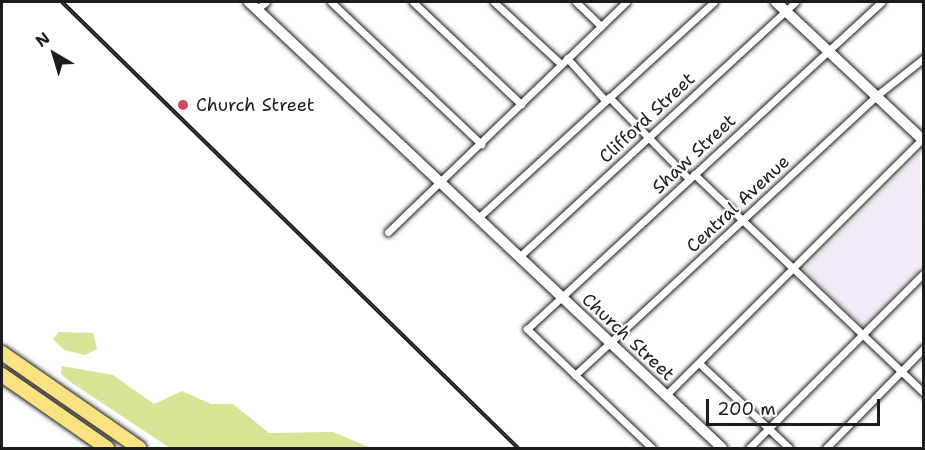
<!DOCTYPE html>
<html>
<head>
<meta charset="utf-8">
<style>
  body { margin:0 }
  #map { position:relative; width:925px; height:450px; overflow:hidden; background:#fff; font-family:"Shantell Sans",sans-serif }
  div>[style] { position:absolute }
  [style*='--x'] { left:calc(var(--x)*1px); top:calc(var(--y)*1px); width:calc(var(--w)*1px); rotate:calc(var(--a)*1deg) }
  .built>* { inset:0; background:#f3eaf8 }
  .green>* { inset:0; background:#d8e496 }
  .roads { filter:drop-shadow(0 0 2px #1c1c1c) drop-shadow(0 0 2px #1c1c1c) }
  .street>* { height:7px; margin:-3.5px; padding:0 3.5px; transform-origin:3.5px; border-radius:3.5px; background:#fff }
  .secondary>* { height:10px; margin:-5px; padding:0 5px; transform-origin:5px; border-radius:5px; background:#fff }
  .highway>* { height:14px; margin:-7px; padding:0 7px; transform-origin:7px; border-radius:7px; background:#f8e281 }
  .rail>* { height:4px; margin-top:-2px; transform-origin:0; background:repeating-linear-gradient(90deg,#fff 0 4.5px,#1c1c1c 0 9px); box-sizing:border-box; border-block:2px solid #1c1c1c }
  .dots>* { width:16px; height:16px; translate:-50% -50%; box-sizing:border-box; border:3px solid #fff; border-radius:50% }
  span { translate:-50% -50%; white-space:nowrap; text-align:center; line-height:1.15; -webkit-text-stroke:4.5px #fff; paint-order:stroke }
  .poi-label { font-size:18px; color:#1c1c1c }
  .left { translate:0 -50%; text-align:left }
  .street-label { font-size:18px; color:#1c1c1c }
  .frame { position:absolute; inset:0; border:3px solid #1c1c1c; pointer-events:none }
  .north { position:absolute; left:24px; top:24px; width:60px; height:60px; -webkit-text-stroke:4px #fff; paint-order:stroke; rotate:322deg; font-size:16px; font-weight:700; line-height:24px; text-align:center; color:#1c1c1c }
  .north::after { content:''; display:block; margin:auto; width:21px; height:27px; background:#1c1c1c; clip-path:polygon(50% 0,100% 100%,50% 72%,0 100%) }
  .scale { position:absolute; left:706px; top:399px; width:174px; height:27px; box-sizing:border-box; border:3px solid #1c1c1c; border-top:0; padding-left:8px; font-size:18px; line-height:21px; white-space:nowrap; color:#1c1c1c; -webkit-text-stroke:4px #fff; paint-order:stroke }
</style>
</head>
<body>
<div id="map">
  <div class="built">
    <i style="clip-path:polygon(920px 152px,923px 265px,862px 326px,803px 270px)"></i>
  </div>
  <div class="green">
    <i style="clip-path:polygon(59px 332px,93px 333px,97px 349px,85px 355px,64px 350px,53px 339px)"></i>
    <i style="clip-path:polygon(62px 366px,113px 375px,154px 404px,182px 391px,211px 404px,233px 404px,269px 433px,333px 432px,371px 448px,170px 448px,69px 381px,61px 374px)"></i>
  </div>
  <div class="roads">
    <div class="street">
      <i style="--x:331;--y:2;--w:207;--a:43.4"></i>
      <i style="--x:413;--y:2;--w:149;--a:43.4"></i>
      <i style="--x:494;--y:2;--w:91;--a:42.8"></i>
      <i style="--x:576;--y:2;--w:35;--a:44"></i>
      <i style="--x:257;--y:9;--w:11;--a:-38"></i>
      <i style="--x:567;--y:58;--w:57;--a:47.9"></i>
      <i style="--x:609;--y:97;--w:113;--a:45.7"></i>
      <i style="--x:694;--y:174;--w:318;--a:43.6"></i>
      <i style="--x:478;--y:218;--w:320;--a:-42.5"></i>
      <i style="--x:388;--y:232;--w:331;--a:-44"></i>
      <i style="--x:519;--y:257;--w:376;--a:-42.7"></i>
      <i style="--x:700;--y:364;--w:122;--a:43.3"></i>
      <i style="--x:575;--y:375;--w:410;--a:-42.8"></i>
      <i style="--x:876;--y:96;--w:61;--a:-38.4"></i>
      <i style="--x:666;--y:395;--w:365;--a:-45"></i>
      <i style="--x:652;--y:448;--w:173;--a:-136.4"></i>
      <i style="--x:527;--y:329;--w:482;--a:-42.7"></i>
      <i style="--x:749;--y:448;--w:247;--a:-45"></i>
      <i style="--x:826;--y:448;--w:140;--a:-45.6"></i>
    </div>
    <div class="secondary">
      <i style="--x:249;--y:2;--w:650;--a:43.32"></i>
      <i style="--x:776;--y:2;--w:203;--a:43.2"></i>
    </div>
    <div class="highway">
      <i style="--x:2;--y:353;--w:167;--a:34.7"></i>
      <i style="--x:2;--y:375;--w:128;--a:34.8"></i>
    </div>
  </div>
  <div class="rail">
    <i style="--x:62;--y:2;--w:638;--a:44.36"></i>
  </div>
  <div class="dots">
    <i style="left:183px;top:105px;background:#d1495b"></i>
  </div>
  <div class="poi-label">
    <span class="left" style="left:196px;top:105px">Church Street</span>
  </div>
  <div class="street-label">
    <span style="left:647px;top:118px;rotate:-43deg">Clifford Street</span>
    <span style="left:694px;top:154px;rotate:-43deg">Shaw Street</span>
    <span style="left:738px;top:204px;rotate:-43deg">Central Avenue</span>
    <span style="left:628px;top:337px;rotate:43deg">Church Street</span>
  </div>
  <div class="frame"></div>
  <div class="north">N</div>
  <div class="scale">200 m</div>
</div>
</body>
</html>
